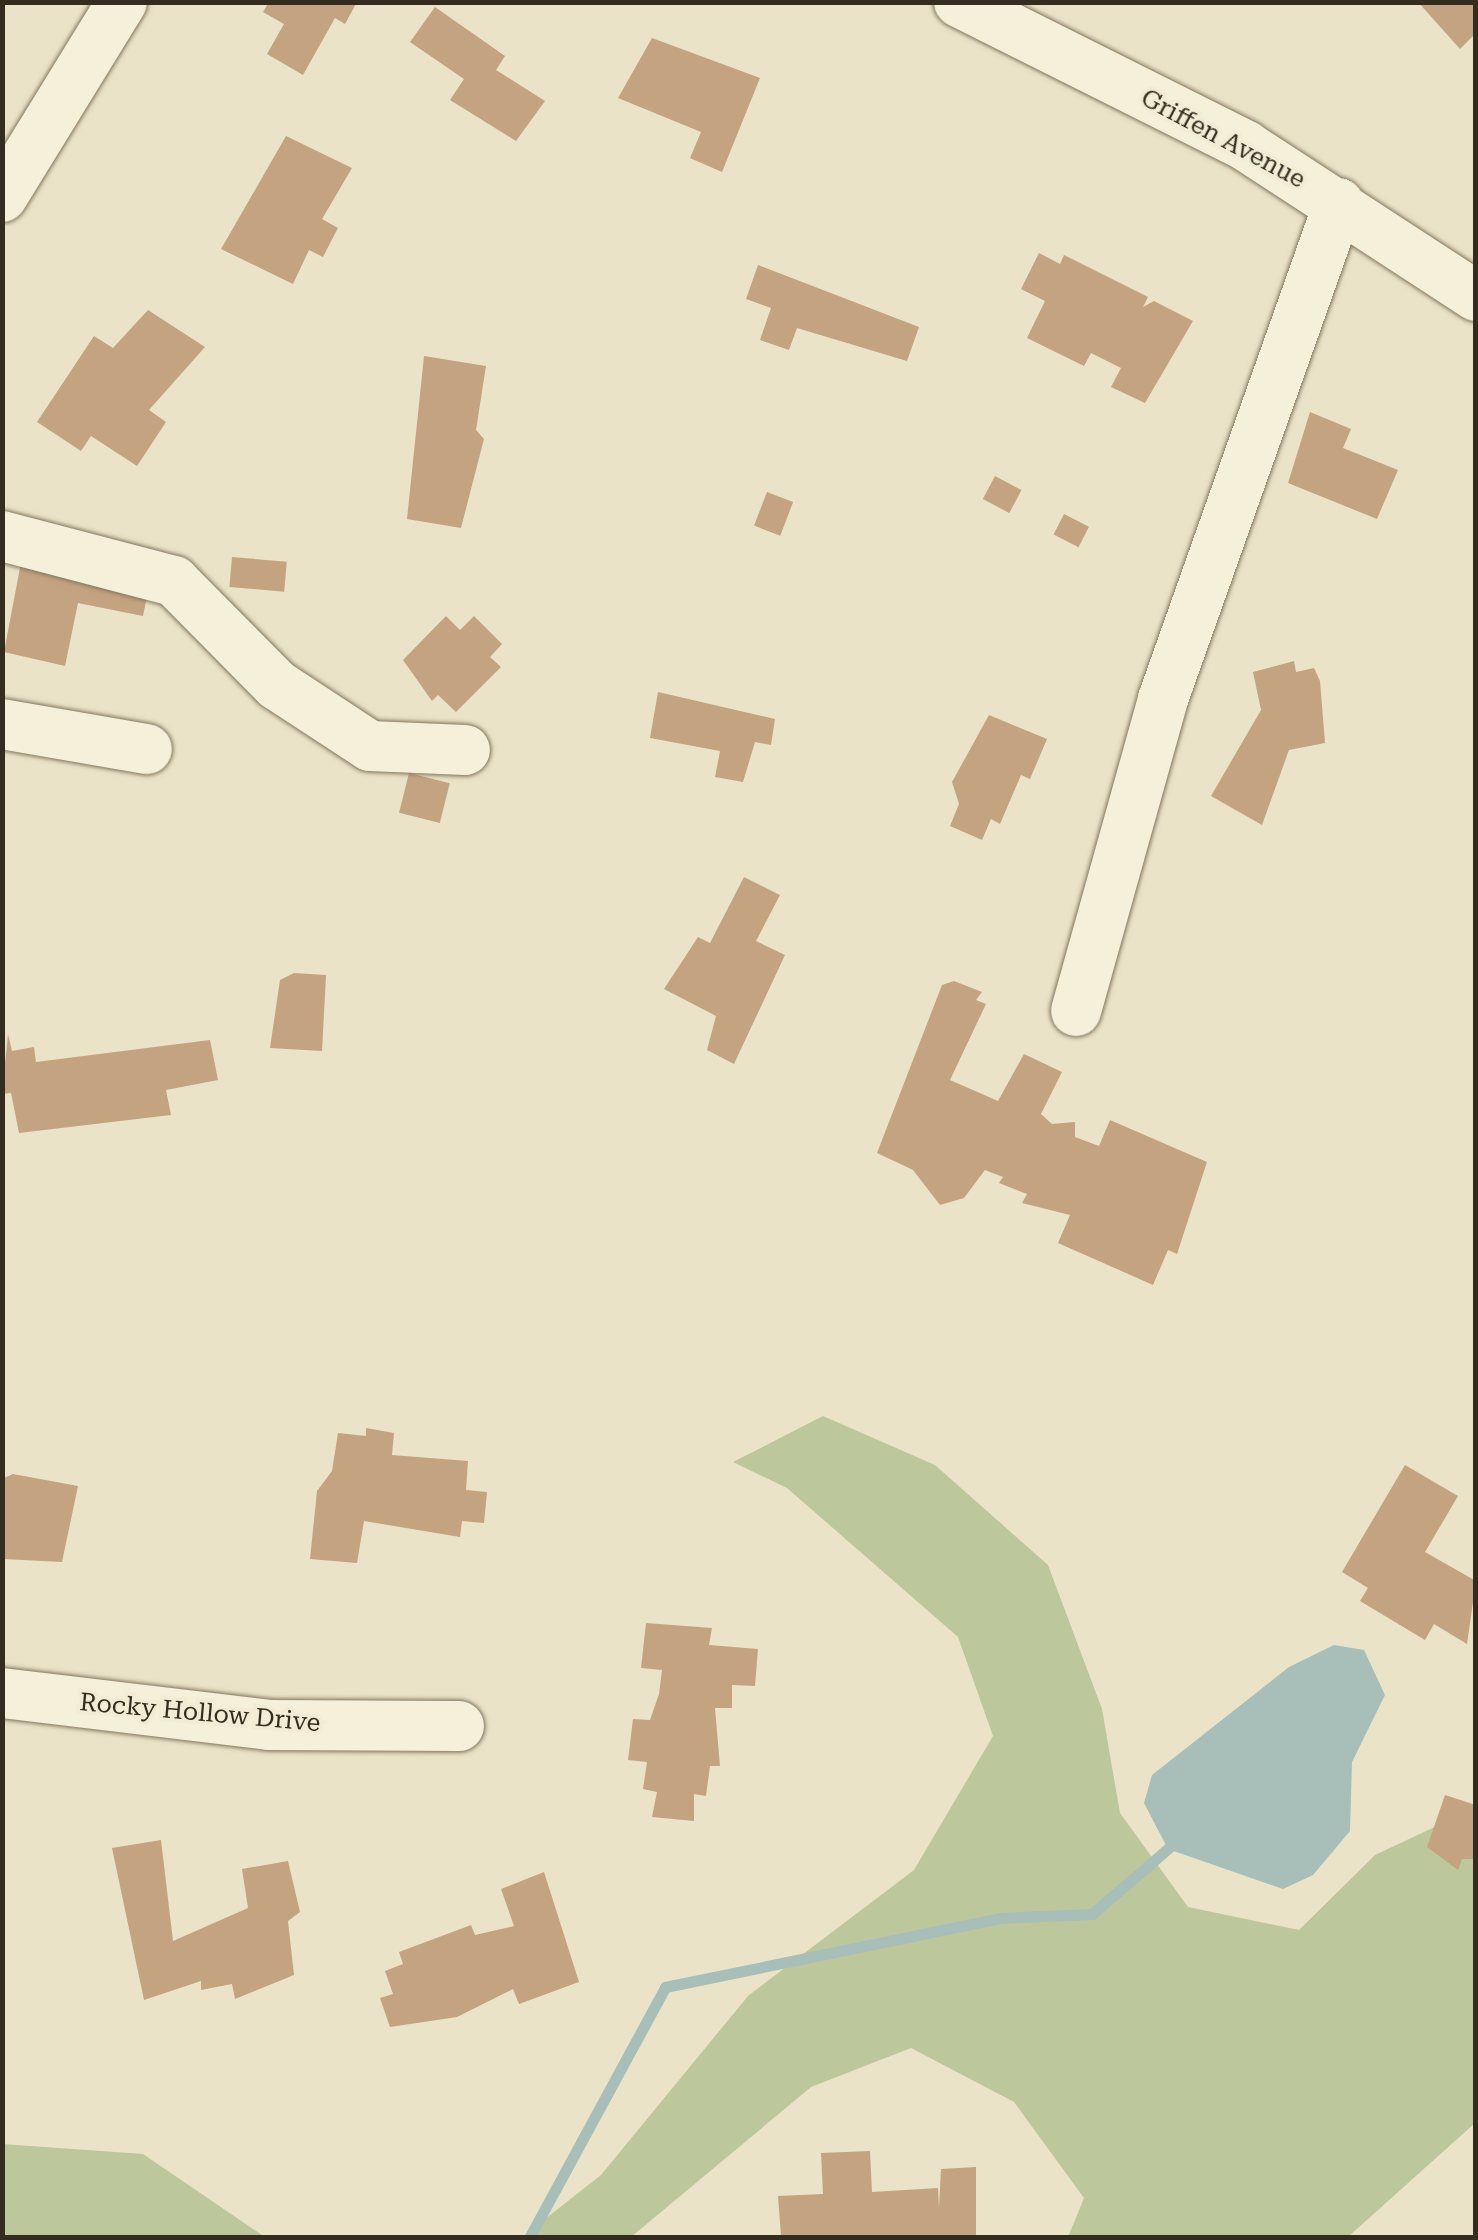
<!DOCTYPE html>
<html>
<head>
<meta charset="utf-8">
<style>
  body { margin:0 }
  #map { position:relative; width:1478px; height:2240px; overflow:hidden; background:#eae3c7; font-family:"Roboto Serif",serif }
  div>[style] { position:absolute }
  [style*='--x'] { left:calc(var(--x)*1px); top:calc(var(--y)*1px); width:calc(var(--w)*1px); rotate:calc(var(--a)*1deg) }
  .green>* { inset:0; background:#bdc79c }
  .water>* { inset:0; background:#a7beb9 }
  .stream>* { height:11px; margin:-5.5px; padding:0 5.5px; transform-origin:5.5px; border-radius:5.5px; background:#a7beb9 }
  .building>* { inset:0; background:#c4a380; transform-origin:0 0 }
  .roads { filter:drop-shadow(0 0 2px #83765e) drop-shadow(0 0 2px #83765e) }
  .minor>* { height:50px; margin:-25px; padding:0 25px; transform-origin:25px; border-radius:25px; background:#f5f0d9 }
  span { translate:-50% -50%; white-space:nowrap; text-align:center; line-height:1.15; -webkit-text-stroke:8px #f2ecd5; paint-order:stroke }
  .street-label { font-size:25px; color:#352c20 }
  .frame { position:absolute; inset:0; border:5px solid #352c20; pointer-events:none }
</style>
</head>
<body>
<div id="map">
  <div class="green">
    <i style="clip-path:polygon(823px 1416px,935px 1465px,1048px 1565px,1102px 1709px,1120px 1813px,1188px 1907px,1299px 1930px,1375px 1855px,1475px 1808px,1475px 2123px,1348px 2237px,1068px 2237px,1084px 2198px,1014px 2102px,911px 2048px,811px 2087px,631px 2237px,521px 2238px,601px 2175px,748px 1996px,914px 1870px,993px 1736px,958px 1637px,787px 1488px,733px 1462px)"></i>
    <i style="clip-path:polygon(2px 2144px,143px 2154px,265px 2237px,3px 2237px)"></i>
  </div>
  <div class="water">
    <i style="clip-path:polygon(1334px 1645px,1364px 1650px,1385px 1695px,1352px 1762px,1350px 1831px,1313px 1875px,1283px 1889px,1168px 1849px,1144px 1803px,1152px 1775px,1289px 1667px)"></i>
  </div>
  <div class="stream">
    <i style="--x:529;--y:2238;--w:285;--a:-61.5"></i>
    <i style="--x:665;--y:1987;--w:342;--a:-11.6"></i>
    <i style="--x:1000;--y:1918;--w:92;--a:-2.5"></i>
    <i style="--x:1092;--y:1914;--w:115;--a:-40.8"></i>
  </div>
  <div class="building">
    <i style="clip-path:polygon(269px 2px,357px 2px,345px 24px,335px 18px,303px 75px,267px 54px,284px 24px,263px 12px)"></i>
    <i style="clip-path:polygon(1418px 2px,1476px 2px,1476px 33px,1460px 49px)"></i>
    <i style="clip-path:polygon(435px 7px,505px 56px,496px 70px,545px 101px,516px 141px,450px 100px,464px 79px,410px 42px)"></i>
    <i style="clip-path:polygon(652px 38px,760px 78px,722px 172px,690px 158px,701px 132px,618px 98px)"></i>
    <i style="clip-path:polygon(286px 136px,352px 168px,322px 219px,338px 228px,323px 257px,309px 250px,293px 284px,221px 249px)"></i>
    <i style="clip-path:polygon(1039px 253px,1060px 264px,1064px 255px,1148px 297px,1143px 307px,1154px 301px,1193px 321px,1145px 403px,1111px 387px,1121px 368px,1091px 353px,1084px 366px,1027px 338px,1045px 301px,1021px 289px)"></i>
    <i style="clip-path:polygon(758px 265px,919px 327px,907px 361px,797px 328px,789px 350px,760px 340px,771px 308px,746px 299px)"></i>
    <i style="clip-path:polygon(148px 310px,205px 347px,149px 410px,166px 422px,137px 466px,91px 436px,81px 451px,37px 422px,94px 336px,113px 348px)"></i>
    <i style="clip-path:polygon(424px 356px,486px 366px,476px 430px,484px 439px,461px 528px,407px 519px)"></i>
    <i style="clip-path:polygon(1310px 412px,1351px 429px,1343px 448px,1398px 470px,1377px 519px,1288px 483px)"></i>
    <i style="left:995px;top:476px;width:30px;height:26px;rotate:28deg"></i>
    <i style="left:767px;top:492px;width:28px;height:36px;rotate:21deg"></i>
    <i style="left:1064px;top:514px;width:28px;height:23px;rotate:27deg"></i>
    <i style="clip-path:polygon(23px 552px,151px 577px,143px 616px,78px 603px,65px 666px,4px 652px)"></i>
    <i style="left:232px;top:557px;width:55px;height:30px;rotate:5deg"></i>
    <i style="clip-path:polygon(446px 616px,460px 630px,474px 616px,502px 644px,490px 657px,501px 667px,456px 712px,438px 695px,432px 701px,403px 660px)"></i>
    <i style="clip-path:polygon(1294px 661px,1296px 672px,1314px 668px,1320px 681px,1325px 743px,1289px 750px,1262px 825px,1211px 796px,1261px 710px,1253px 672px)"></i>
    <i style="clip-path:polygon(658px 692px,775px 719px,771px 745px,755px 742px,743px 782px,715px 777px,720px 751px,650px 738px)"></i>
    <i style="clip-path:polygon(989px 715px,1047px 739px,1030px 779px,1021px 775px,1000px 824px,991px 819px,982px 840px,950px 826px,959px 804px,952px 782px)"></i>
    <i style="left:409px;top:773px;width:42px;height:41px;rotate:14deg"></i>
    <i style="clip-path:polygon(744px 877px,780px 895px,756px 941px,785px 955px,734px 1064px,707px 1050px,716px 1016px,664px 989px,698px 937px,710px 943px)"></i>
    <i style="clip-path:polygon(294px 973px,326px 975px,322px 1051px,270px 1048px,280px 980px)"></i>
    <i style="clip-path:polygon(954px 981px,982px 992px,976px 1000px,986px 1004px,950px 1080px,998px 1101px,1024px 1054px,1062px 1072px,1041px 1114px,1052px 1124px,1075px 1122px,1075px 1137px,1099px 1146px,1110px 1120px,1207px 1162px,1177px 1254px,1168px 1250px,1153px 1285px,1058px 1243px,1070px 1215px,1022px 1203px,1027px 1194px,999px 1183px,1003px 1177px,985px 1170px,964px 1198px,940px 1205px,913px 1170px,877px 1153px,942px 985px)"></i>
    <i style="clip-path:polygon(8px 1034px,12px 1051px,34px 1047px,36px 1062px,210px 1040px,218px 1080px,166px 1090px,171px 1115px,19px 1133px,11px 1093px,2px 1094px)"></i>
    <i style="clip-path:polygon(366px 1428px,394px 1433px,392px 1455px,468px 1461px,466px 1490px,487px 1492px,484px 1523px,462px 1521px,460px 1537px,364px 1521px,357px 1563px,310px 1559px,317px 1491px,332px 1471px,338px 1433px,366px 1436px)"></i>
    <i style="clip-path:polygon(1405px 1465px,1458px 1496px,1425px 1552px,1476px 1581px,1467px 1644px,1434px 1624px,1425px 1640px,1360px 1601px,1368px 1588px,1342px 1572px)"></i>
    <i style="clip-path:polygon(13px 1474px,78px 1486px,62px 1562px,3px 1559px,2px 1479px)"></i>
    <i style="clip-path:polygon(646px 1623px,712px 1628px,709px 1645px,758px 1649px,755px 1686px,732px 1685px,732px 1708px,715px 1708px,720px 1766px,710px 1766px,706px 1796px,694px 1794px,694px 1821px,652px 1817px,657px 1792px,643px 1789px,647px 1762px,628px 1760px,633px 1719px,650px 1720px,659px 1694px,662px 1670px,641px 1668px)"></i>
    <i style="clip-path:polygon(1445px 1795px,1476px 1805px,1476px 1859px,1462px 1859px,1458px 1870px,1427px 1847px)"></i>
    <i style="clip-path:polygon(161px 1840px,173px 1941px,248px 1908px,242px 1869px,288px 1861px,300px 1912px,288px 1921px,294px 1975px,235px 1999px,232px 1984px,201px 1990px,201px 1981px,144px 2000px,112px 1848px)"></i>
    <i style="clip-path:polygon(544px 1872px,579px 1982px,519px 2004px,513px 1989px,457px 2017px,390px 2027px,380px 1998px,393px 1994px,385px 1971px,403px 1964px,399px 1952px,471px 1925px,475px 1935px,514px 1926px,501px 1889px)"></i>
    <i style="clip-path:polygon(870px 2151px,872px 2192px,938px 2188px,939px 2208px,941px 2169px,976px 2167px,976px 2238px,781px 2236px,778px 2196px,823px 2194px,821px 2153px)"></i>
  </div>
  <div class="roads">
    <div class="minor">
      <i style="--x:959;--y:2;--w:321;--a:26.6"></i>
      <i style="--x:1246;--y:146;--w:275;--a:33.1"></i>
      <i style="--x:2;--y:197;--w:229;--a:-58.4"></i>
      <i style="--x:2;--y:536;--w:178;--a:14.7"></i>
      <i style="--x:174;--y:581;--w:146;--a:45.3"></i>
      <i style="--x:277;--y:685;--w:111;--a:33.3"></i>
      <i style="--x:370;--y:746;--w:95;--a:2.4"></i>
      <i style="--x:2;--y:724;--w:147;--a:9.8"></i>
      <i style="--x:1076;--y:1011;--w:324;--a:-74.4"></i>
      <i style="--x:1163;--y:699;--w:526;--a:-70.46"></i>
      <i style="--x:2;--y:1693;--w:269;--a:6.8"></i>
      <i style="--x:269;--y:1725;--w:190;--a:0.3"></i>
    </div>
  </div>
  <div class="street-label">
    <span style="left:1223px;top:139px;rotate:28deg">Griffen Avenue</span>
    <span style="left:200px;top:1713px;rotate:5deg">Rocky Hollow Drive</span>
  </div>
  <div class="frame"></div>
</div>
</body>
</html>
